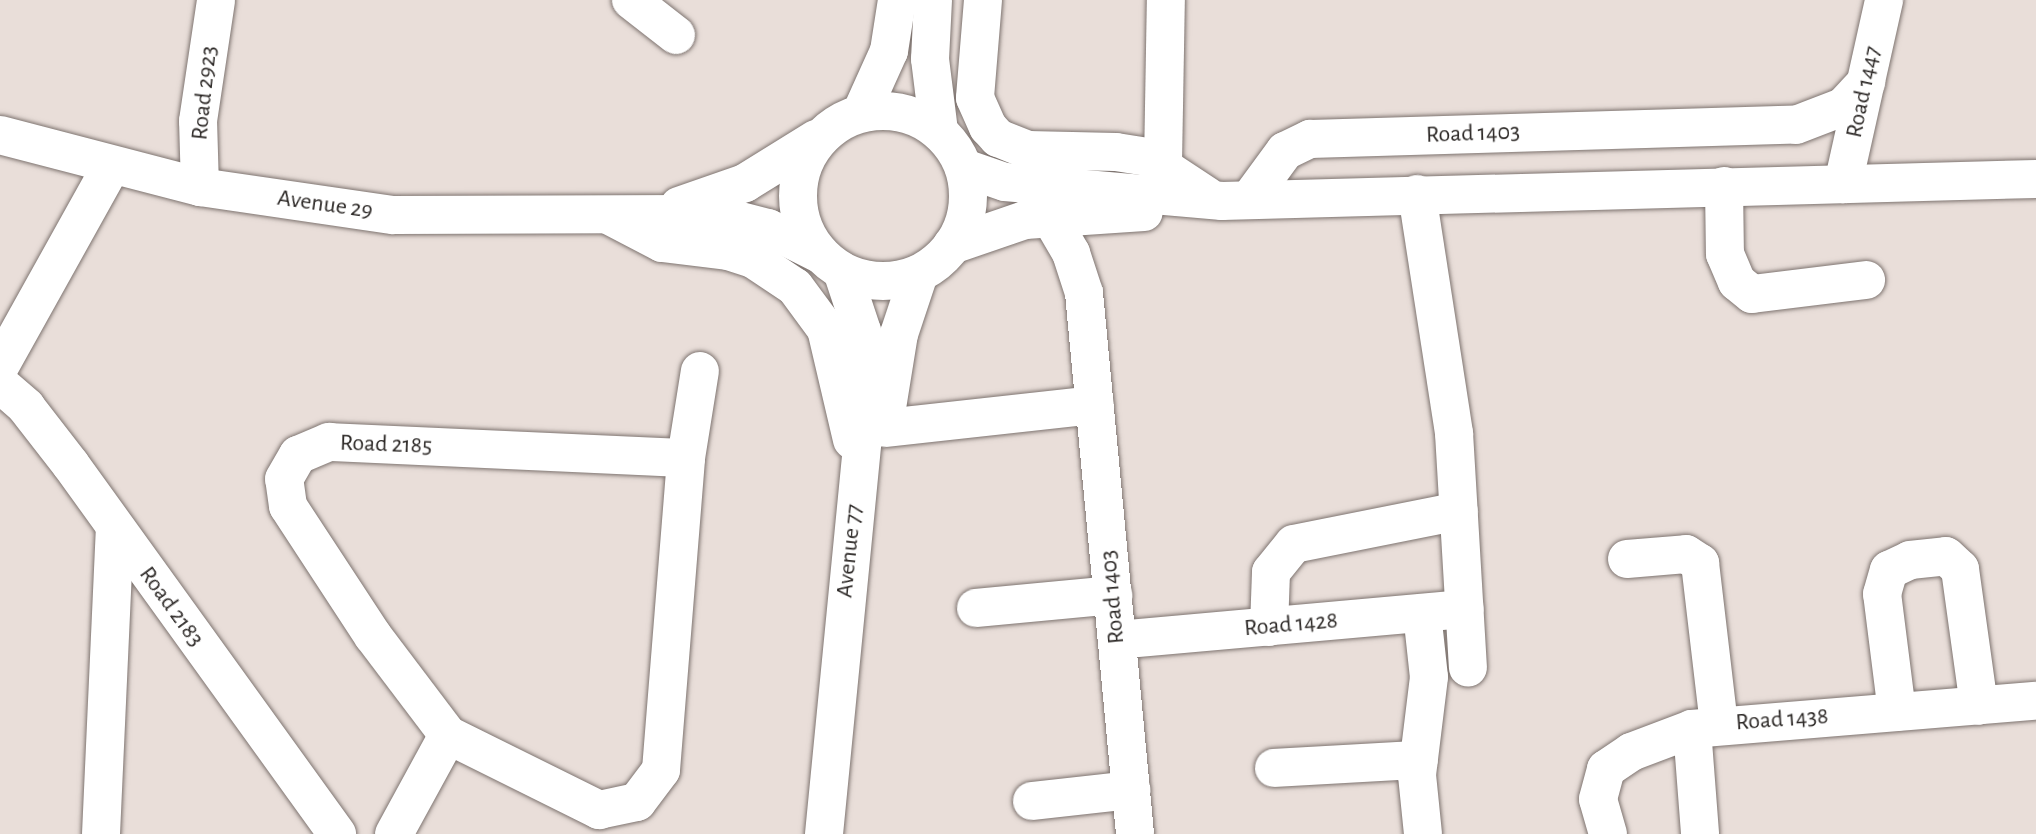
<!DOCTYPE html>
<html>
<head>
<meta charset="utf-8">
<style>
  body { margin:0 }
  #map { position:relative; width:2036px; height:834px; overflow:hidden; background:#e9ded9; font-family:"Alegreya Sans",sans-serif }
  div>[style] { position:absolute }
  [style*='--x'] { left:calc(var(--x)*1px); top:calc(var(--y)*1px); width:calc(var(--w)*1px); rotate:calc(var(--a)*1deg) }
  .roads { filter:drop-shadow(0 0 2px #7e7470) drop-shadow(0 0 2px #7e7470) }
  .minor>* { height:38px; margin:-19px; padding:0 19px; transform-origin:19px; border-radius:19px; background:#fff }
  .minor>.ring { margin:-19px; padding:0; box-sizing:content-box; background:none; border:38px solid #fff; border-radius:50% }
  span { translate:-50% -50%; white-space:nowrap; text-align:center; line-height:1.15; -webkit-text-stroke:5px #fff; paint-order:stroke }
  .street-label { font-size:24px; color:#2c2826 }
</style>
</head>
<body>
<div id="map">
  <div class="roads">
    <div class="minor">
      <i style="--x:631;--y:0;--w:57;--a:37.9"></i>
      <i style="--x:933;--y:0;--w:59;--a:92.9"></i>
      <i style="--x:930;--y:59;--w:73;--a:82.9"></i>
      <i style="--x:983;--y:0;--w:98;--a:94.7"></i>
      <i style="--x:975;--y:98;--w:32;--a:66"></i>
      <i style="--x:988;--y:127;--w:15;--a:48"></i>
      <i style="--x:998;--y:138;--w:32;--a:22"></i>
      <i style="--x:1028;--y:150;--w:88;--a:1.3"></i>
      <i style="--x:1116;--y:152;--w:32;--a:9"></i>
      <i style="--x:1148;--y:157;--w:71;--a:33.5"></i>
      <i class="ring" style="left:798px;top:111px;width:132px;height:132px"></i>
      <i style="--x:861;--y:113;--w:68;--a:-65.7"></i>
      <i style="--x:889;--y:51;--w:52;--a:-81.1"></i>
      <i style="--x:0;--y:135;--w:207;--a:14.6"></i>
      <i style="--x:200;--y:187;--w:195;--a:8.3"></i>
      <i style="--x:393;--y:215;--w:320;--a:-0.2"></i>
      <i style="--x:713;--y:214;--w:57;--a:14.3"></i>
      <i style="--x:768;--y:228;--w:58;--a:26.6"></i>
      <i style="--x:1163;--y:164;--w:164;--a:-89"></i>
      <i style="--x:964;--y:168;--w:43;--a:18.9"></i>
      <i style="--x:1005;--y:182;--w:218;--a:5"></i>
      <i style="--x:1222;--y:201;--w:814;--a:-1.55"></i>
      <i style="--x:1843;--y:184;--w:189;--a:-77.4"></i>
      <i style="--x:1724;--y:186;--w:68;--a:89.2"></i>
      <i style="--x:1725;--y:254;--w:30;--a:67"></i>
      <i style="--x:1737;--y:282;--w:19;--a:39"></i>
      <i style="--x:1752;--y:294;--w:115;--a:-7"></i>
      <i style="--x:200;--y:187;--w:66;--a:-91.7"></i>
      <i style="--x:198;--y:121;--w:122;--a:-81.5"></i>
      <i style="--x:1417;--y:194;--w:242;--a:81.2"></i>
      <i style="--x:1454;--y:433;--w:235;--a:86.6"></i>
      <i style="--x:1249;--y:200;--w:61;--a:-53.7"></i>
      <i style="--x:1285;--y:151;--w:28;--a:-26"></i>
      <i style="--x:1310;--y:139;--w:486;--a:-1.7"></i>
      <i style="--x:1796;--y:125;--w:50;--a:-21"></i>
      <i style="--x:1843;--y:107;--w:34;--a:-47"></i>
      <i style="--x:679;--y:206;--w:70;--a:-19.2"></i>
      <i style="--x:745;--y:183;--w:84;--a:-31.8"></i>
      <i style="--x:608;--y:215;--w:61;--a:27.4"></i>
      <i style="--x:662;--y:243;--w:66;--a:6.9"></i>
      <i style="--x:728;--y:251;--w:26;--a:18"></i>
      <i style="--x:753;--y:259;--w:50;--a:33.7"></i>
      <i style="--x:795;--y:287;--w:52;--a:53.6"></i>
      <i style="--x:826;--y:329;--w:114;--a:76.8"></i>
      <i style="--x:1050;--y:217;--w:42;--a:59.7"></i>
      <i style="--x:1071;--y:253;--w:42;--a:72"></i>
      <i style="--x:1084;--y:293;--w:543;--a:84.61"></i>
      <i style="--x:952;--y:245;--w:77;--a:-18.9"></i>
      <i style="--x:1025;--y:220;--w:119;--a:-3.8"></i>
      <i style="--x:0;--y:366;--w:230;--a:-60.9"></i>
      <i style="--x:0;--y:384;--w:35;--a:41"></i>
      <i style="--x:26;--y:407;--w:73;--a:52.2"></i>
      <i style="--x:71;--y:465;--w:455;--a:54.2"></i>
      <i style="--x:886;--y:414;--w:81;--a:-80.8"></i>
      <i style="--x:899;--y:334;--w:63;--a:-71.6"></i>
      <i style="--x:885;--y:428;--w:211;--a:-6.3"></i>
      <i style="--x:1627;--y:559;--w:59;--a:-4.8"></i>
      <i style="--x:1686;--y:554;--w:17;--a:33"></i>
      <i style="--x:1700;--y:563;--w:163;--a:83.3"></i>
      <i style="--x:976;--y:608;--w:138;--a:-5.4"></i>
      <i style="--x:1422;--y:613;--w:64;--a:83.8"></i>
      <i style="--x:1429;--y:677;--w:99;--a:97"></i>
      <i style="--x:1417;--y:775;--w:59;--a:84.2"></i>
      <i style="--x:1269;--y:627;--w:55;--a:-87.9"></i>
      <i style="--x:1271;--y:572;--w:36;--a:-51"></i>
      <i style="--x:1294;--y:544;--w:168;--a:-11.3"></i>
      <i style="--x:1117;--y:640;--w:349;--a:-5.1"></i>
      <i style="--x:1897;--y:712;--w:119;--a:-97.2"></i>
      <i style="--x:1882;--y:594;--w:25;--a:-74"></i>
      <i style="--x:1889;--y:570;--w:23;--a:-25"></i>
      <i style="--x:1910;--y:560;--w:36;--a:-6"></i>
      <i style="--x:1946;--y:556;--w:19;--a:43"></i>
      <i style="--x:1960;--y:569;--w:138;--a:82.1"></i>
      <i style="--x:1692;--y:729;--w:105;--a:85.6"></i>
      <i style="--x:448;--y:735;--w:169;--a:26.4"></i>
      <i style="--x:599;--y:810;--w:39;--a:-12"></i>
      <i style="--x:637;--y:802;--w:40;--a:-53"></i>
      <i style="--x:661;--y:770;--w:313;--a:-85.4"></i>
      <i style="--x:686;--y:458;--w:88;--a:-80.9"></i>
      <i style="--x:1274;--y:768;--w:145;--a:-3.2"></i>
      <i style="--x:1032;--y:801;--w:100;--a:-6.3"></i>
      <i style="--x:101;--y:834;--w:304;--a:-87.4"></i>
      <i style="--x:394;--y:834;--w:113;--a:-61.4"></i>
      <i style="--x:448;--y:735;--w:124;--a:-127.1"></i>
      <i style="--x:373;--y:636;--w:155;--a:-123.2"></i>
      <i style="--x:288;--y:506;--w:27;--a:-98"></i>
      <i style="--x:284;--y:479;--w:28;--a:-60"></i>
      <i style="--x:298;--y:455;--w:34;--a:-23"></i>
      <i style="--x:329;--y:442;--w:357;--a:2.6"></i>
      <i style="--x:824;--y:834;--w:442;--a:-84.4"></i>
      <i style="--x:867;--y:394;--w:63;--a:-94.5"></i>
      <i style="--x:862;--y:331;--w:63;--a:-108.4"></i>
      <i style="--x:1608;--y:834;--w:36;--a:-106"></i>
      <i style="--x:1598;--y:799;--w:31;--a:-75"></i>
      <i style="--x:1606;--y:769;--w:30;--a:-34"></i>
      <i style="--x:1631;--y:752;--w:65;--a:-20.7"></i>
      <i style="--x:1692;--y:729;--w:345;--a:-4.7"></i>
    </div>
  </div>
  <div class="street-label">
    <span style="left:1864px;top:92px;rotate:-78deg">Road 1447</span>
    <span style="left:205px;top:93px;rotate:-84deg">Road 2923</span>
    <span style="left:1473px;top:134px;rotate:-2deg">Road 1403</span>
    <span style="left:325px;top:205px;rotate:8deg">Avenue 29</span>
    <span style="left:386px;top:445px;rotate:2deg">Road 2185</span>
    <span style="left:850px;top:551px;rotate:-84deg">Avenue 77</span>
    <span style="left:1113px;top:597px;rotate:-95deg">Road 1403</span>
    <span style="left:171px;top:607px;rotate:54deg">Road 2183</span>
    <span style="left:1291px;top:625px;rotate:-5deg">Road 1428</span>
    <span style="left:1782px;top:720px;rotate:-4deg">Road 1438</span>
  </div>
</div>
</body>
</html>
